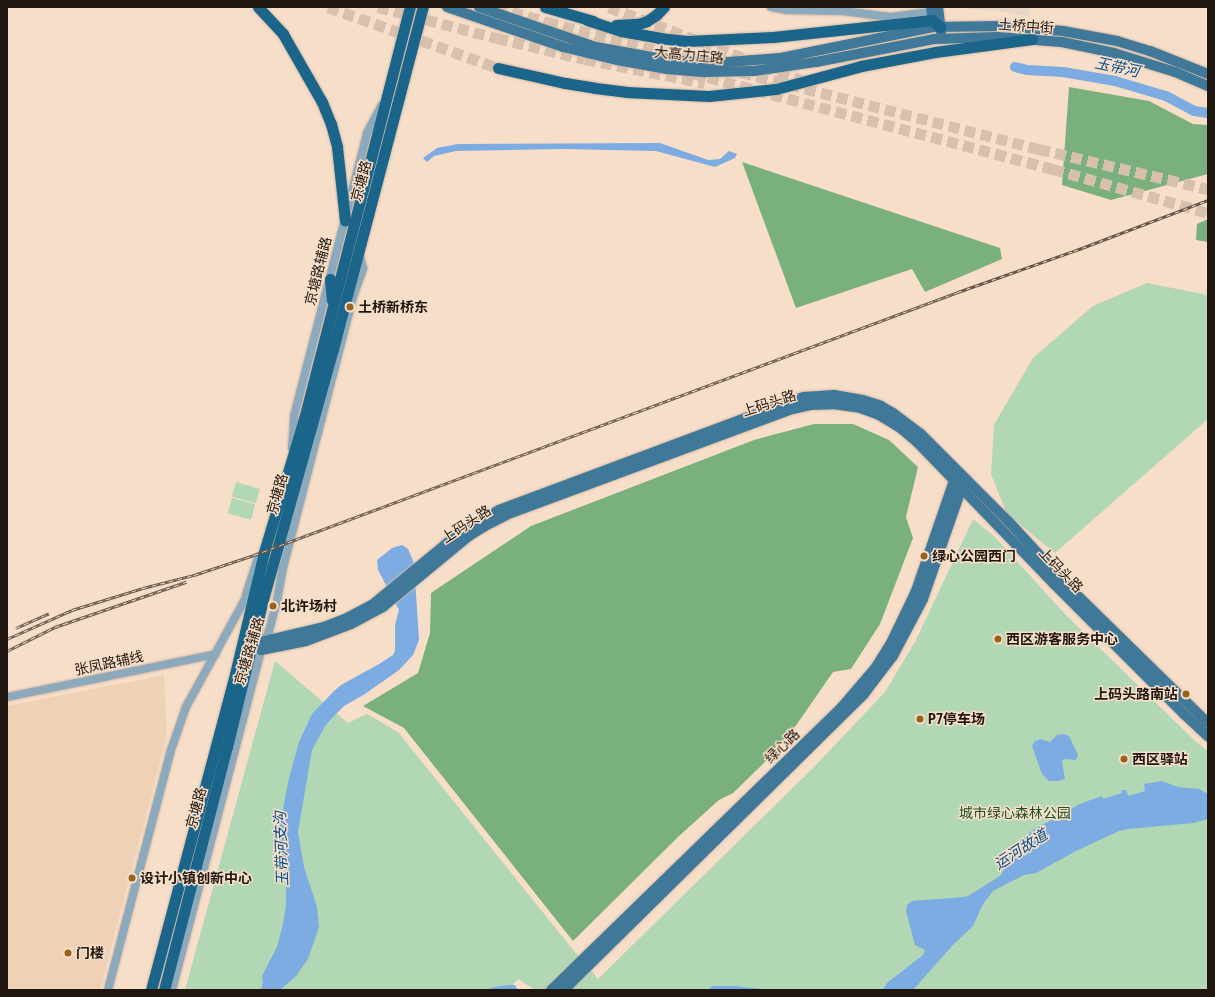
<!DOCTYPE html>
<html>
<head>
<meta charset="utf-8">
<style>
  body { margin:0 }
  #map { position:relative; width:1215px; height:997px; overflow:hidden; background:#f7dec8; font-family:"Roboto Condensed","Noto Sans SC",sans-serif }
  div>[style] { position:absolute }
  [style*='--x'] { left:calc(var(--x)*1px); top:calc(var(--y)*1px); width:calc(var(--w)*1px); rotate:calc(var(--a)*1deg) }
  .built>* { inset:0; background:#efd1b5 }
  .education>* { inset:0; background:#e7d6c5 }
  .green>* { inset:0; background:#b2d7b4; transform-origin:0 0 }
  .forest>* { inset:0; background:#79b07e }
  .water>* { inset:0; background:#7cace1 }
  .river>* { height:10px; margin:-5px; padding:0 5px; transform-origin:5px; border-radius:5px; background:#7cace1 }
  .highway-tunnel>* { height:11px; margin-top:-5.5px; transform-origin:0; background:repeating-linear-gradient(90deg,#d7c0ac 0 11px,transparent 0 16.5px) }
  .roads { filter:drop-shadow(0 0 1px #d0baa7) drop-shadow(0 0 1px #d0baa7) }
  .minor>* { height:8px; margin:-4px; padding:0 4px; transform-origin:4px; border-radius:4px; background:#8da9bc }
  .major>* { height:10px; margin:-5px; padding:0 5px; transform-origin:5px; border-radius:5px; background:#3f7899 }
  .highway>* { height:11px; margin:-5.5px; padding:0 5.5px; transform-origin:5.5px; border-radius:5.5px; background:#1b658b }
  .rail>* { height:3px; margin-top:-1.5px; transform-origin:0; background:repeating-linear-gradient(90deg,#f7dec8 0 4.5px,#65574b 0 9px); box-sizing:border-box; border-block:1px solid #65574b }
  .dots>* { width:11px; height:11px; translate:-50% -50%; box-sizing:border-box; border:2px solid #f7dec8; border-radius:50% }
  span { translate:-50% -50%; white-space:nowrap; text-align:center; line-height:1.15; -webkit-text-stroke:3px #f7dec8; paint-order:stroke }
  .street-label { font-size:14px; color:#1f160f }
  .poi-label { font-size:14px; color:#1f160f; font-weight:700 }
  .left { translate:0 -50%; text-align:left }
  .right { translate:-100% -50%; text-align:right }
  .park-label { font-size:14px; color:#195323 }
  .water-label { font-size:15px; color:#055090; font-style:italic }
  .frame { position:absolute; inset:0; border:8px solid #1f160f; pointer-events:none }
</style>
</head>
<body>
<div id="map">
  <div class="built">
    <i style="clip-path:polygon(164px 675px,167px 736px,100px 990px,7px 990px,7px 706px)"></i>
  </div>
  <div class="education">
    <i style="clip-path:polygon(966px 7px,1029px 7px,1030px 17px,999px 11px,968px 9px)"></i>
  </div>
  <div class="green">
    <i style="clip-path:polygon(1147px 283px,1208px 295px,1208px 419px,1055px 553px,1007px 514px,991px 474px,994px 425px,1033px 358px,1093px 306px)"></i>
    <i style="left:236px;top:482px;width:25px;height:15px;rotate:16deg"></i>
    <i style="left:232px;top:498px;width:24px;height:16px;rotate:15deg"></i>
    <i style="clip-path:polygon(973px 519px,994px 536px,1065px 614px,1194px 740px,1208px 751px,1208px 990px,535px 990px,518px 979px,508px 990px,185px 990px,275px 661px,348px 723px,367px 714px,398px 732px,574px 951px,598px 979px,815px 766px,885px 692px,916px 640px)"></i>
  </div>
  <div class="forest">
    <i style="clip-path:polygon(1069px 87px,1149px 101px,1193px 124px,1208px 125px,1208px 174px,1111px 200px,1062px 185px)"></i>
    <i style="clip-path:polygon(742px 162px,1000px 248px,1002px 259px,925px 292px,912px 269px,796px 308px)"></i>
    <i style="clip-path:polygon(1208px 219px,1208px 242px,1196px 240px,1197px 224px)"></i>
    <i style="clip-path:polygon(814px 424px,853px 424px,889px 440px,918px 467px,906px 517px,913px 538px,880px 624px,851px 669px,833px 672px,797px 724px,768px 759px,733px 793px,719px 800px,679px 836px,573px 941px,404px 728px,363px 706px,418px 673px,430px 633px,431px 593px,531px 526px,754px 440px)"></i>
  </div>
  <div class="water">
    <i style="clip-path:polygon(660px 143px,708px 160px,720px 159px,729px 151px,737px 154px,735px 158px,715px 167px,656px 151px,564px 149px,456px 151px,434px 156px,427px 162px,423px 158px,437px 148px,458px 144px)"></i>
    <i style="clip-path:polygon(402px 545px,408px 549px,414px 563px,419px 640px,413px 655px,399px 670px,365px 694px,344px 706px,332px 718px,325px 726px,312px 750px,298px 832px,304px 867px,317px 907px,319px 927px,308px 959px,296px 976px,280px 990px,261px 990px,263px 982px,262px 976px,277px 947px,283px 924px,286px 906px,286px 872px,280px 845px,280px 825px,289px 778px,299px 742px,312px 714px,334px 691px,341px 685px,379px 664px,393px 655px,395px 651px,395px 625px,399px 610px,378px 570px,377px 560px,392px 548px)"></i>
    <i style="clip-path:polygon(1063px 734px,1069px 736px,1078px 755px,1076px 760px,1065px 759px,1062px 761px,1065px 779px,1058px 781px,1049px 781px,1042px 774px,1032px 746px,1034px 742px,1040px 739px,1050px 742px,1057px 735px)"></i>
    <i style="clip-path:polygon(1162px 781px,1178px 787px,1199px 789px,1208px 794px,1208px 819px,1194px 823px,1127px 829px,1119px 831px,1076px 851px,1036px 873px,1024px 875px,993px 891px,983px 904px,973px 926px,953px 945px,913px 990px,883px 990px,887px 983px,923px 955px,925px 950px,915px 945px,906px 911px,907px 905px,912px 901px,965px 897px,970px 895px,1000px 876px,1012px 857px,1016px 844px,1033px 830px,1080px 804px,1096px 798px,1102px 796px,1103px 799px,1122px 793px,1121px 790px,1126px 790px,1128px 796px,1145px 791px,1144px 784px)"></i>
    <i style="clip-path:polygon(509px 985px,515px 985px,518px 990px,485px 990px,494px 987px)"></i>
    <i style="clip-path:polygon(712px 986px,735px 986px,771px 990px,708px 990px)"></i>
  </div>
  <div class="river">
    <i style="--x:1015;--y:67;--w:12;--a:14"></i>
    <i style="--x:1027;--y:70;--w:36;--a:3"></i>
    <i style="--x:1063;--y:72;--w:53;--a:9.8"></i>
    <i style="--x:1115;--y:81;--w:53;--a:16.4"></i>
    <i style="--x:1166;--y:96;--w:32;--a:28"></i>
    <i style="--x:1194;--y:111;--w:14;--a:8"></i>
  </div>
  <div class="highway-tunnel">
    <i style="--x:328;--y:7;--w:181;--a:19.7"></i>
    <i style="--x:378;--y:7;--w:123;--a:14.6"></i>
    <i style="--x:497;--y:38;--w:90;--a:13.4"></i>
    <i style="--x:585;--y:59;--w:122;--a:11.3"></i>
    <i style="--x:461;--y:7;--w:31;--a:17"></i>
    <i style="--x:496;--y:7;--w:53;--a:16.4"></i>
    <i style="--x:547;--y:22;--w:147;--a:14.6"></i>
    <i style="--x:609;--y:7;--w:214;--a:20.8"></i>
    <i style="--x:741;--y:72;--w:308;--a:14.5"></i>
    <i style="--x:1039;--y:149;--w:174;--a:13.3"></i>
    <i style="--x:692;--y:73;--w:374;--a:14.9"></i>
    <i style="--x:1053;--y:169;--w:161;--a:15.8"></i>
  </div>
  <div class="roads">
    <div class="minor">
      <i style="--x:771;--y:7;--w:15;--a:11"></i>
      <i style="--x:786;--y:10;--w:56;--a:1"></i>
      <i style="--x:842;--y:11;--w:49;--a:7"></i>
      <i style="--x:891;--y:17;--w:40;--a:-7.1"></i>
      <i style="--x:292;--y:448;--w:32;--a:-86"></i>
      <i style="--x:294;--y:416;--w:292;--a:-75.5"></i>
      <i style="--x:367;--y:133;--w:32;--a:-62"></i>
      <i style="--x:246;--y:595;--w:38;--a:-72"></i>
      <i style="--x:7;--y:697;--w:213;--a:-11.6"></i>
      <i style="--x:108;--y:990;--w:248;--a:-75.3"></i>
      <i style="--x:171;--y:750;--w:46;--a:-70.8"></i>
      <i style="--x:186;--y:707;--w:121;--a:-61.3"></i>
      <i style="--x:244;--y:601;--w:16;--a:-50"></i>
      <i style="--x:172;--y:990;--w:359;--a:-75.3"></i>
      <i style="--x:263;--y:643;--w:13;--a:-63"></i>
      <i style="--x:269;--y:631;--w:31;--a:-75"></i>
      <i style="--x:277;--y:601;--w:34;--a:-80"></i>
      <i style="--x:283;--y:568;--w:283;--a:-75.5"></i>
      <i style="--x:354;--y:294;--w:27;--a:-70"></i>
      <i style="--x:363;--y:269;--w:18;--a:-103"></i>
    </div>
    <div class="major">
      <i style="--x:447;--y:7;--w:123;--a:19"></i>
      <i style="--x:563;--y:47;--w:56;--a:13.5"></i>
      <i style="--x:617;--y:60;--w:51;--a:10.2"></i>
      <i style="--x:667;--y:69;--w:38;--a:5"></i>
      <i style="--x:705;--y:72;--w:49;--a:-1.2"></i>
      <i style="--x:754;--y:71;--w:63;--a:-8.3"></i>
      <i style="--x:816;--y:62;--w:120;--a:-11"></i>
      <i style="--x:934;--y:39;--w:63;--a:-1.8"></i>
      <i style="--x:997;--y:37;--w:65;--a:4.4"></i>
      <i style="--x:1062;--y:42;--w:53;--a:11.9"></i>
      <i style="--x:1114;--y:53;--w:64;--a:17.3"></i>
      <i style="--x:1175;--y:72;--w:36;--a:23"></i>
      <i style="--x:479;--y:7;--w:124;--a:18.9"></i>
      <i style="--x:596;--y:47;--w:73;--a:10.2"></i>
      <i style="--x:668;--y:60;--w:47;--a:3.7"></i>
      <i style="--x:715;--y:63;--w:66;--a:-4.3"></i>
      <i style="--x:781;--y:58;--w:155;--a:-11.5"></i>
      <i style="--x:933;--y:27;--w:69;--a:-0.8"></i>
      <i style="--x:1002;--y:26;--w:61;--a:4.7"></i>
      <i style="--x:1063;--y:31;--w:55;--a:10.5"></i>
      <i style="--x:1117;--y:41;--w:34;--a:17"></i>
      <i style="--x:1150;--y:51;--w:62;--a:21.6"></i>
      <i style="--x:931;--y:7;--w:20;--a:84"></i>
      <i style="--x:938;--y:7;--w:26;--a:83"></i>
      <i style="--x:264;--y:641;--w:62;--a:-13.1"></i>
      <i style="--x:324;--y:627;--w:25;--a:-21"></i>
      <i style="--x:347;--y:618;--w:30;--a:-28"></i>
      <i style="--x:373;--y:604;--w:112;--a:-39.5"></i>
      <i style="--x:459;--y:533;--w:46;--a:-29.9"></i>
      <i style="--x:499;--y:510;--w:311;--a:-20.5"></i>
      <i style="--x:790;--y:401;--w:15;--a:-16"></i>
      <i style="--x:804;--y:397;--w:30;--a:-4"></i>
      <i style="--x:834;--y:395;--w:29;--a:10"></i>
      <i style="--x:863;--y:400;--w:19;--a:18"></i>
      <i style="--x:881;--y:406;--w:14;--a:30"></i>
      <i style="--x:893;--y:413;--w:35;--a:37"></i>
      <i style="--x:921;--y:434;--w:124;--a:45"></i>
      <i style="--x:1009;--y:522;--w:88;--a:47.3"></i>
      <i style="--x:1069;--y:587;--w:194;--a:44.4"></i>
      <i style="--x:261;--y:650;--w:46;--a:-11.3"></i>
      <i style="--x:306;--y:641;--w:48;--a:-20.7"></i>
      <i style="--x:351;--y:624;--w:36;--a:-28"></i>
      <i style="--x:383;--y:607;--w:112;--a:-39.5"></i>
      <i style="--x:469;--y:536;--w:19;--a:-32"></i>
      <i style="--x:485;--y:526;--w:29;--a:-27"></i>
      <i style="--x:511;--y:513;--w:296;--a:-20.3"></i>
      <i style="--x:789;--y:410;--w:22;--a:-13"></i>
      <i style="--x:810;--y:405;--w:23;--a:-2"></i>
      <i style="--x:833;--y:404;--w:27;--a:8"></i>
      <i style="--x:860;--y:408;--w:20;--a:20"></i>
      <i style="--x:879;--y:415;--w:23;--a:31"></i>
      <i style="--x:899;--y:427;--w:23;--a:40"></i>
      <i style="--x:917;--y:442;--w:197;--a:46"></i>
      <i style="--x:1054;--y:584;--w:184;--a:45"></i>
      <i style="--x:1184;--y:714;--w:33;--a:43"></i>
      <i style="--x:551;--y:990;--w:405;--a:-44.2"></i>
      <i style="--x:841;--y:708;--w:54;--a:-49.5"></i>
      <i style="--x:876;--y:667;--w:26;--a:-58"></i>
      <i style="--x:890;--y:645;--w:60;--a:-64.3"></i>
      <i style="--x:916;--y:591;--w:123;--a:-71"></i>
      <i style="--x:564;--y:990;--w:421;--a:-44.6"></i>
      <i style="--x:864;--y:694;--w:48;--a:-52.7"></i>
      <i style="--x:893;--y:656;--w:64;--a:-62.2"></i>
      <i style="--x:923;--y:599;--w:122;--a:-70.8"></i>
    </div>
    <div class="highway">
      <i style="--x:258;--y:7;--w:37;--a:47"></i>
      <i style="--x:283;--y:34;--w:78;--a:60.2"></i>
      <i style="--x:322;--y:102;--w:24;--a:68"></i>
      <i style="--x:331;--y:124;--w:24;--a:75"></i>
      <i style="--x:337;--y:147;--w:74;--a:83.8"></i>
      <i style="--x:545;--y:7;--w:50;--a:16.3"></i>
      <i style="--x:587;--y:20;--w:36;--a:18"></i>
      <i style="--x:621;--y:31;--w:39;--a:10"></i>
      <i style="--x:659;--y:38;--w:28;--a:6"></i>
      <i style="--x:687;--y:41;--w:86;--a:-2.7"></i>
      <i style="--x:773;--y:37;--w:160;--a:-6.1"></i>
      <i style="--x:932;--y:20;--w:11;--a:41"></i>
      <i style="--x:616;--y:25;--w:22;--a:-3"></i>
      <i style="--x:638;--y:24;--w:9;--a:-18"></i>
      <i style="--x:647;--y:21;--w:11;--a:-34"></i>
      <i style="--x:656;--y:15;--w:11;--a:-45"></i>
      <i style="--x:498;--y:68;--w:69;--a:12.6"></i>
      <i style="--x:565;--y:83;--w:30;--a:9"></i>
      <i style="--x:595;--y:88;--w:31;--a:7"></i>
      <i style="--x:626;--y:92;--w:83;--a:2.8"></i>
      <i style="--x:709;--y:96;--w:67;--a:-6"></i>
      <i style="--x:776;--y:89;--w:88;--a:-15.1"></i>
      <i style="--x:861;--y:66;--w:75;--a:-10.7"></i>
      <i style="--x:935;--y:52;--w:98;--a:-7.6"></i>
      <i style="--x:330;--y:279;--w:21;--a:85"></i>
      <i style="--x:151;--y:990;--w:327;--a:-75.1"></i>
      <i style="--x:235;--y:674;--w:125;--a:-76.6"></i>
      <i style="--x:264;--y:552;--w:139;--a:-73.3"></i>
      <i style="--x:304;--y:419;--w:425;--a:-75.6"></i>
      <i style="--x:164;--y:990;--w:251;--a:-75.5"></i>
      <i style="--x:227;--y:747;--w:148;--a:-76.3"></i>
      <i style="--x:262;--y:603;--w:264;--a:-74.4"></i>
      <i style="--x:333;--y:349;--w:354;--a:-75.3"></i>
    </div>
  </div>
  <div class="rail">
    <i style="--x:16;--y:628;--w:36;--a:-24"></i>
    <i style="--x:7;--y:639;--w:71;--a:-24"></i>
    <i style="--x:72;--y:610;--w:74;--a:-17.2"></i>
    <i style="--x:143;--y:588;--w:53;--a:-14.3"></i>
    <i style="--x:194;--y:575;--w:63;--a:-18.4"></i>
    <i style="--x:254;--y:555;--w:752;--a:-20.48"></i>
    <i style="--x:958;--y:292;--w:123;--a:-19.5"></i>
    <i style="--x:1074;--y:251;--w:143;--a:-20.8"></i>
    <i style="--x:7;--y:651;--w:54;--a:-26.6"></i>
    <i style="--x:55;--y:627;--w:139;--a:-19"></i>
  </div>
  <div class="dots">
    <i style="left:350px;top:307px;background:#99621c"></i>
    <i style="left:924px;top:556px;background:#99621c"></i>
    <i style="left:273px;top:606px;background:#99621c"></i>
    <i style="left:998px;top:639px;background:#99621c"></i>
    <i style="left:1186px;top:694px;background:#99621c"></i>
    <i style="left:920px;top:719px;background:#99621c"></i>
    <i style="left:1124px;top:759px;background:#99621c"></i>
    <i style="left:132px;top:878px;background:#99621c"></i>
    <i style="left:68px;top:953px;background:#99621c"></i>
  </div>
  <div class="street-label">
    <span style="left:1026px;top:26px;rotate:4deg">土桥中街</span>
    <span style="left:689px;top:55px;rotate:5deg">大高力庄路</span>
    <span style="left:361px;top:181px;rotate:-75deg">京塘路</span>
    <span style="left:318px;top:271px;rotate:-76deg">京塘路辅路</span>
    <span style="left:769px;top:403px;rotate:-18deg">上码头路</span>
    <span style="left:277px;top:494px;rotate:-74deg">京塘路</span>
    <span style="left:466px;top:524px;rotate:-33deg">上码头路</span>
    <span style="left:1061px;top:570px;rotate:46deg">上码头路</span>
    <span style="left:249px;top:651px;rotate:-73deg">京塘路辅路</span>
    <span style="left:109px;top:663px;rotate:-12deg">张凤路辅线</span>
    <span style="left:782px;top:746px;rotate:-44deg">绿心路</span>
    <span style="left:196px;top:808px;rotate:-75deg">京塘路</span>
  </div>
  <div class="poi-label">
    <span class="left" style="left:358px;top:307px">土桥新桥东</span>
    <span class="left" style="left:932px;top:556px">绿心公园西门</span>
    <span class="left" style="left:281px;top:606px">北许场村</span>
    <span class="left" style="left:1006px;top:639px">西区游客服务中心</span>
    <span class="right" style="left:1178px;top:694px">上码头路南站</span>
    <span class="left" style="left:928px;top:719px">P7停车场</span>
    <span class="left" style="left:1132px;top:759px">西区驿站</span>
    <span class="left" style="left:140px;top:878px">设计小镇创新中心</span>
    <span class="left" style="left:76px;top:953px">门楼</span>
  </div>
  <div class="park-label">
    <span style="left:1015px;top:813px">城市绿心森林公园</span>
  </div>
  <div class="water-label">
    <span style="left:1117px;top:68px;rotate:12deg">玉带河</span>
    <span style="left:282px;top:849px;rotate:-92deg">玉带河支沟</span>
    <span style="left:1021px;top:850px;rotate:-33deg">运河故道</span>
  </div>
  <div class="frame"></div>
</div>
</body>
</html>
